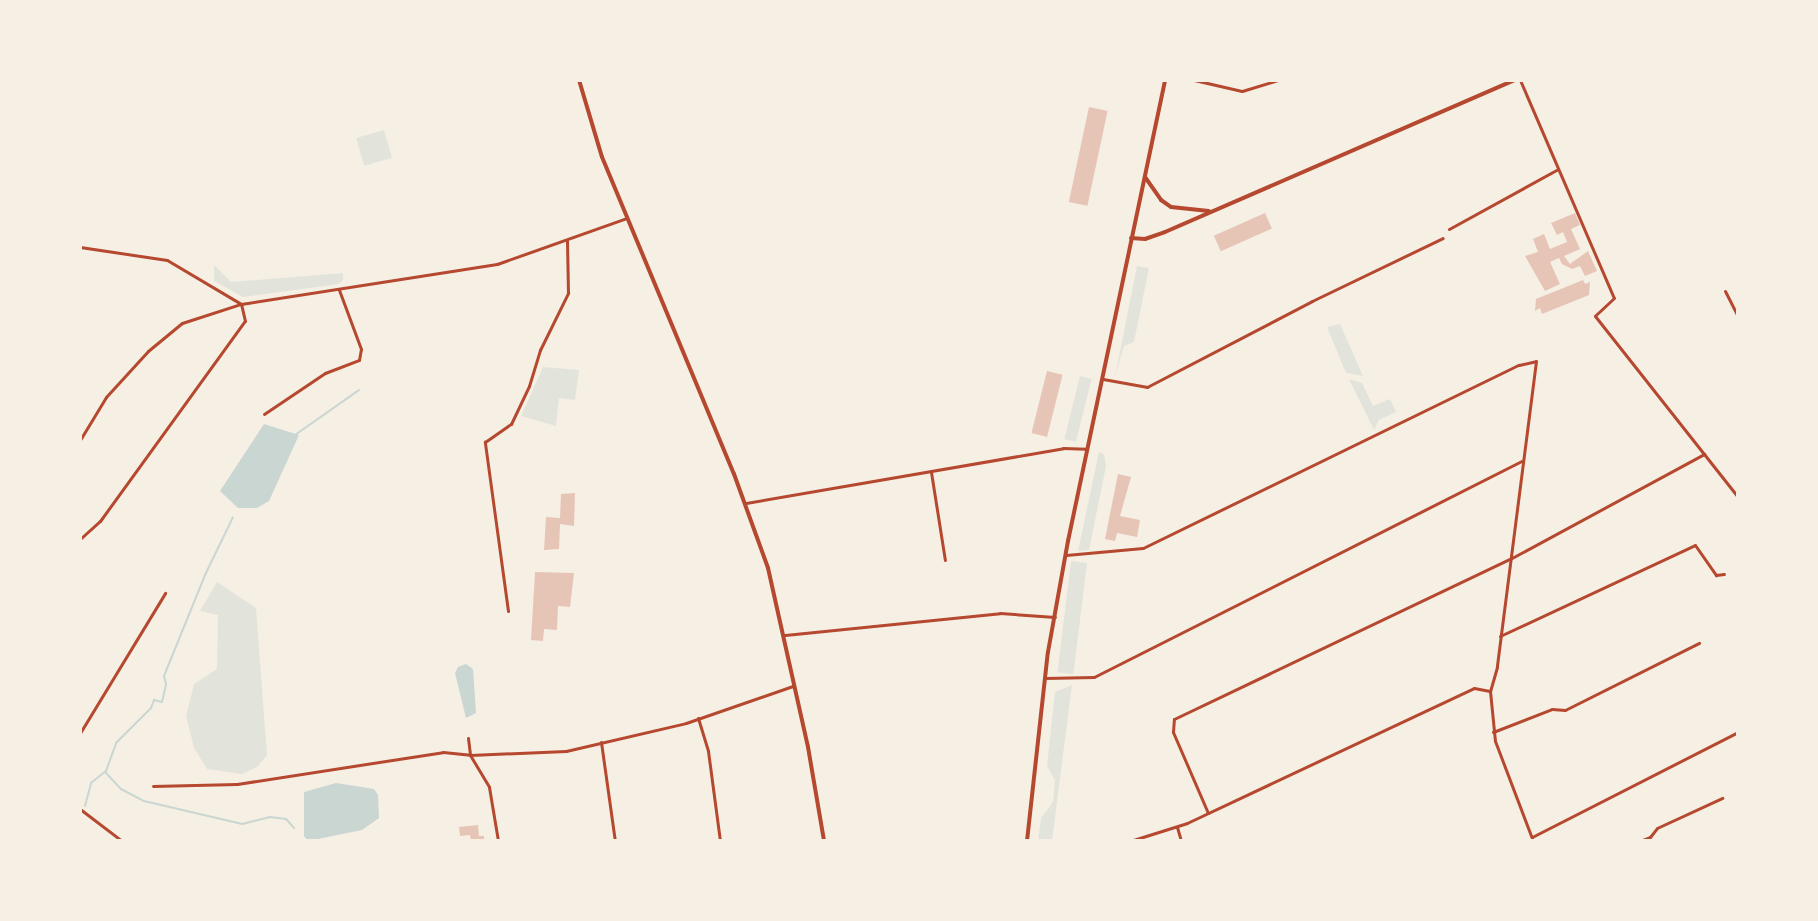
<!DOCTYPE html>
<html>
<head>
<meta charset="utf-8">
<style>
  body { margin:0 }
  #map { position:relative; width:1818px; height:921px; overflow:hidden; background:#f6efe4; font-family:"DejaVu Sans",sans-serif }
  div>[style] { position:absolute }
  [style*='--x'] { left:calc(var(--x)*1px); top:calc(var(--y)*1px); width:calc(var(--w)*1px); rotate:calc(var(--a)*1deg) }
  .green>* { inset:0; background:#e2e4dc; transform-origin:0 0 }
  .water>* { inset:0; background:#c9d6d2 }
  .stream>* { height:2px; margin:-1px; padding:0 1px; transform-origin:1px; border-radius:1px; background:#c9d6d2 }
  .building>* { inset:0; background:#e6c5b7; transform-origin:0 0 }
  .minor>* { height:3px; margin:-1.5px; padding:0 1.5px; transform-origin:1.5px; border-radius:1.5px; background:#b5482f }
  .tertiary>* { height:3px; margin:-1.5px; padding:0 1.5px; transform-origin:1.5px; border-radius:1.5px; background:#b5482f }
  .secondary>* { height:4px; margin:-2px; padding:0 2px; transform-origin:2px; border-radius:2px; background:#b5482f }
  .primary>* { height:4px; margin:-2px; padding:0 2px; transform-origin:2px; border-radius:2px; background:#b5482f }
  span { translate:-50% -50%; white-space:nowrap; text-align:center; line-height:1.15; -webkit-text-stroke:6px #f6efe4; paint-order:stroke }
  .frame { position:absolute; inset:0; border:82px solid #f6efe4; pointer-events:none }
</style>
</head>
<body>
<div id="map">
  <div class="green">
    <i style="left:384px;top:130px;width:29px;height:29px;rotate:74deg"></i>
    <i style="clip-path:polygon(214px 265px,231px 282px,343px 273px,343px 280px,339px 284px,243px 297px,214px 281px)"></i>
    <i style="clip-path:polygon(1137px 266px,1149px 268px,1134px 342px,1124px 346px,1115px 377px)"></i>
    <i style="clip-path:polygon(1340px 324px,1363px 376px,1346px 373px,1327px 327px)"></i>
    <i style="clip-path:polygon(543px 367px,579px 370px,575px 400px,559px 398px,556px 426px,521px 416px)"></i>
    <i style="left:1080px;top:376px;width:12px;height:65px;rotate:14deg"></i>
    <i style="clip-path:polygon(1349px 379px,1362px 383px,1373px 406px,1390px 399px,1396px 412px,1379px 420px,1374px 430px)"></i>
    <i style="clip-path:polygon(1099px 452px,1104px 454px,1106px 466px,1089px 550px,1078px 551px)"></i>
    <i style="left:1087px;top:563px;width:112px;height:16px;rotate:97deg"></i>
    <i style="clip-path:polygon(217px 582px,256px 608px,267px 755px,257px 767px,242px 774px,207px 769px,194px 748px,186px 716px,194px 684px,217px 669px,218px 615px,200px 611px)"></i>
    <i style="clip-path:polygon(1072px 685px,1052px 841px,1038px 841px,1041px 818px,1053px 802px,1055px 780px,1047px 766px,1055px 692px)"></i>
  </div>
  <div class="water">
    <i style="clip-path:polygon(264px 424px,299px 435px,269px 501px,257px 508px,238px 508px,220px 491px)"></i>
    <i style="clip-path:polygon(466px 664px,473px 669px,476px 713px,466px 718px,455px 673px,458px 667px)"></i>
    <i style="clip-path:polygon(336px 783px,374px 789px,378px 795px,379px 818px,362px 830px,308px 841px,304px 836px,304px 792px)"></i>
  </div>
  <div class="stream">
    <i style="--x:295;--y:435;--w:78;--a:-35.1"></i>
    <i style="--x:106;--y:773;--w:22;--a:47"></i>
    <i style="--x:121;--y:789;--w:26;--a:28"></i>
    <i style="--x:144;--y:801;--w:101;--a:13.2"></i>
    <i style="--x:242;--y:824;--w:29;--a:-14"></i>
    <i style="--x:270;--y:817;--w:16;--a:7"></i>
    <i style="--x:286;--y:819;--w:12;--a:48"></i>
    <i style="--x:85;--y:806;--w:24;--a:-75"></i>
    <i style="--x:91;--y:783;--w:19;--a:-39"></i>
    <i style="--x:106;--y:771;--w:30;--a:-70"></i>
    <i style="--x:116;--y:743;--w:49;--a:-45"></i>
    <i style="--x:151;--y:708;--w:9;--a:-69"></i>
    <i style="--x:154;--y:700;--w:8;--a:14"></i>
    <i style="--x:162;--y:702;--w:18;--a:-77"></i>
    <i style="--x:166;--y:684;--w:8;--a:-104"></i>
    <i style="--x:164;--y:676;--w:109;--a:-67.9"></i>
    <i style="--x:205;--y:575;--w:64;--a:-64.2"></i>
  </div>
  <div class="building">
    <i style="left:1089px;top:107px;width:19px;height:97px;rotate:12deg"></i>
    <i style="left:1265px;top:213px;width:17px;height:56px;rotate:66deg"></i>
    <i style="clip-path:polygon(1575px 213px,1580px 225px,1571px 229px,1580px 249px,1564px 256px,1570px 264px,1588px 251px,1597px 271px,1585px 276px,1580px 266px,1572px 269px,1562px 264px,1559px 258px,1550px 262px,1560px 284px,1545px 291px,1525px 256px,1538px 252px,1533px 239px,1544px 234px,1550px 249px,1567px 242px,1563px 232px,1557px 235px,1551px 223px)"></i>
    <i style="clip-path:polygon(1583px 280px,1585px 284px,1590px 282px,1589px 295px,1542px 314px,1540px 308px,1535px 311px,1536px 299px)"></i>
    <i style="left:1047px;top:371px;width:16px;height:64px;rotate:14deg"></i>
    <i style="clip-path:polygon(1118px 474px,1131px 477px,1120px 516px,1140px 520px,1137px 537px,1117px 533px,1115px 541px,1105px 539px)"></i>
    <i style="clip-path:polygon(575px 493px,574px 526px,560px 524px,559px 549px,544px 550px,546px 517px,560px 518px,561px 494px)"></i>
    <i style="clip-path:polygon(535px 572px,574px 573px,570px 607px,558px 606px,557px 630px,544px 629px,543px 641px,531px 640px)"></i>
    <i style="clip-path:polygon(478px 825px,479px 836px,484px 836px,484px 841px,471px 841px,470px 835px,460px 836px,459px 827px)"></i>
  </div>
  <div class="minor">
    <i style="--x:1194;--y:80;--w:49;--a:12.9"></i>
    <i style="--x:1242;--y:91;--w:38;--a:-17"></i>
    <i style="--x:1520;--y:80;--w:237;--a:66.7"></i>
    <i style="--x:1614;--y:298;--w:26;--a:137"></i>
    <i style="--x:1595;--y:316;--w:231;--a:51.7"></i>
    <i style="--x:1449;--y:229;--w:124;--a:-28.8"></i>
    <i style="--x:80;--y:247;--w:88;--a:8.5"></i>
    <i style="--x:167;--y:260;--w:86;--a:30.7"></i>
    <i style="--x:1725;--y:291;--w:29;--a:63"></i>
    <i style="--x:1103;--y:379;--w:45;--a:10.3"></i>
    <i style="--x:1147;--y:387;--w:186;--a:-27.5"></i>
    <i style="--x:1312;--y:301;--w:145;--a:-25.7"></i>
    <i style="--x:264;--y:414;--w:73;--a:-33.9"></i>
    <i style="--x:325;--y:373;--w:36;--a:-21"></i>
    <i style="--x:359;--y:360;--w:11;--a:-80"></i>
    <i style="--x:361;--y:349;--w:63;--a:-110.4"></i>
    <i style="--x:80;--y:440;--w:50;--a:-58.8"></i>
    <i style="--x:106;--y:397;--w:62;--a:-47.6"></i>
    <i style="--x:148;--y:351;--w:44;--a:-39.5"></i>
    <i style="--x:182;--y:323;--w:62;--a:-17.9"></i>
    <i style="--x:931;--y:472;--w:89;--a:81"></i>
    <i style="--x:746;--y:503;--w:322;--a:-9.8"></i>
    <i style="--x:1063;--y:448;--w:23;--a:2"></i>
    <i style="--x:80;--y:539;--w:27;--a:-42"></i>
    <i style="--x:100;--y:521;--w:247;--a:-54.1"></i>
    <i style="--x:245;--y:321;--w:17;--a:-103"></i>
    <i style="--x:1066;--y:555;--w:77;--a:-5.2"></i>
    <i style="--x:1143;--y:548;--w:418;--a:-26"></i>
    <i style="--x:1519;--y:365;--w:17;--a:-13"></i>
    <i style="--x:1536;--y:361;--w:308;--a:97.3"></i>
    <i style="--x:1497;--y:667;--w:25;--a:106"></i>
    <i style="--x:1490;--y:691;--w:50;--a:84.3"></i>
    <i style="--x:1495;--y:741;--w:107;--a:69.2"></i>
    <i style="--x:508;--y:611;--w:171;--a:-97.8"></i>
    <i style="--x:485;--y:442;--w:32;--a:-35"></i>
    <i style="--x:511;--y:424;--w:42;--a:-64.7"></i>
    <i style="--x:529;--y:386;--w:38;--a:-73"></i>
    <i style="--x:540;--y:350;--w:64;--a:-63.8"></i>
    <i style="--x:568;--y:293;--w:52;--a:-91.1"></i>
    <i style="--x:785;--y:635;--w:216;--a:-5.8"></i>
    <i style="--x:1000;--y:613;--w:55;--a:4.2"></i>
    <i style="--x:1500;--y:636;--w:215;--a:-25"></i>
    <i style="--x:1695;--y:545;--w:37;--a:55"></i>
    <i style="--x:1716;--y:575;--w:8;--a:-7"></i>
    <i style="--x:1045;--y:678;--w:49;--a:-1.2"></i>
    <i style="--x:1094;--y:677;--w:479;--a:-26.8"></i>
    <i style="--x:698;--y:718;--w:34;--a:73"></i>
    <i style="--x:708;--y:751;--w:91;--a:82.4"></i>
    <i style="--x:1493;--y:732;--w:63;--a:-21.3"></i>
    <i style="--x:1552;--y:709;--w:13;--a:4"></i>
    <i style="--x:1565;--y:710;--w:150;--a:-26.6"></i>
    <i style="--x:80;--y:733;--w:164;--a:-58.7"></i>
    <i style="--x:468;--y:738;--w:17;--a:83"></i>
    <i style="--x:470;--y:755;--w:37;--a:59"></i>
    <i style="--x:489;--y:787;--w:55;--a:80.5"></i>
    <i style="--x:601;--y:742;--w:100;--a:82"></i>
    <i style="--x:153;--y:786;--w:84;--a:-1.4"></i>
    <i style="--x:237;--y:784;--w:208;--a:-8.8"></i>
    <i style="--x:443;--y:752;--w:27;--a:6"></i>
    <i style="--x:470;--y:755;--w:96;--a:-2.4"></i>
    <i style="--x:566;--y:751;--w:123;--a:-13.1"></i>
    <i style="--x:686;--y:723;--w:113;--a:-19.1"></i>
    <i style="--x:80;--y:809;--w:53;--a:37.3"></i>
    <i style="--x:1208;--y:813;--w:88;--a:-113.4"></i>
    <i style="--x:1173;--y:732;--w:13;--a:-86"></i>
    <i style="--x:1174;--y:719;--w:372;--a:-25.5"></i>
    <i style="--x:1510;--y:559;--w:221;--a:-28.4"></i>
    <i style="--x:1177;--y:827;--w:15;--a:74"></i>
    <i style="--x:1532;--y:837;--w:231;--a:-27"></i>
    <i style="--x:1130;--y:841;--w:60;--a:-17.5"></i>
    <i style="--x:1187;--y:823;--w:317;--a:-25.2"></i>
    <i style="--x:1474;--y:688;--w:16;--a:11"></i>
    <i style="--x:1640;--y:841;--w:11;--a:-22"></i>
    <i style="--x:1650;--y:837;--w:11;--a:-52"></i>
    <i style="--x:1657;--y:828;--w:72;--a:-24.8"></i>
  </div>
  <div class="tertiary">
    <i style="--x:241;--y:304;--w:259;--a:-8.9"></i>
    <i style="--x:497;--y:264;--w:138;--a:-19.5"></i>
  </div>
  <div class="secondary">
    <i style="--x:579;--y:80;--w:80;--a:73.4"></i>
    <i style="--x:602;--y:157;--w:343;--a:67.4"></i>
    <i style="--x:734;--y:474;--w:100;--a:70.1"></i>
    <i style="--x:768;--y:568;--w:183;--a:77.4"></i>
    <i style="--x:808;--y:747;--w:95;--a:80.3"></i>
    <i style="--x:1145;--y:177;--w:28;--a:55"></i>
    <i style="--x:1161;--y:200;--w:12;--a:35"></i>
    <i style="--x:1171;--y:207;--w:38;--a:6"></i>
    <i style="--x:1131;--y:238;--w:14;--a:4"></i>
    <i style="--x:1145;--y:239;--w:21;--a:-19"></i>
    <i style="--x:1165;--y:232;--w:381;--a:-23.5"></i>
  </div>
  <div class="primary">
    <i style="--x:1027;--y:841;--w:190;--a:-83.7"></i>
    <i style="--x:1048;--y:652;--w:113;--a:-79.8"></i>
    <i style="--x:1068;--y:541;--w:471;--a:-78.1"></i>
  </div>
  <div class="frame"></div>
</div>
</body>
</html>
